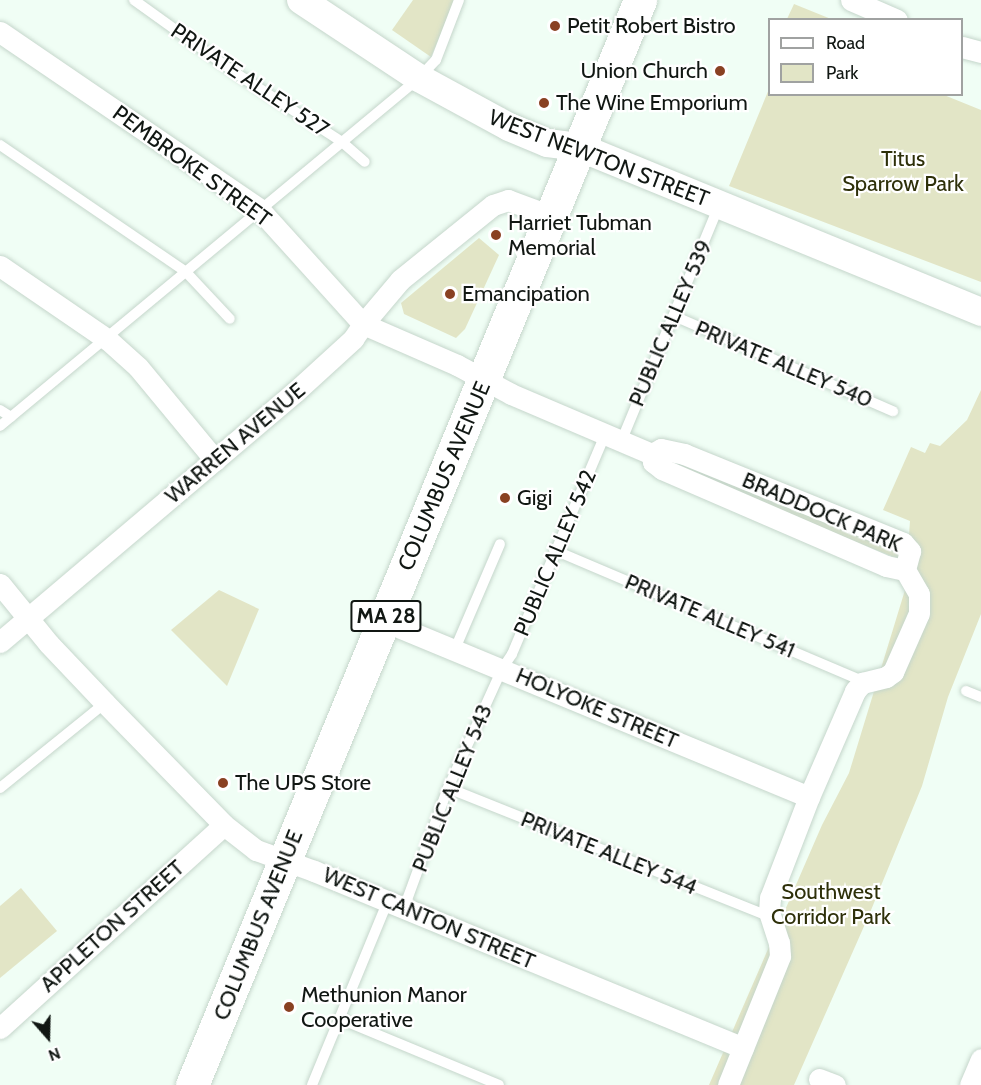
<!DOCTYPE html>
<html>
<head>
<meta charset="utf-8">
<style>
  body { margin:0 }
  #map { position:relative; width:981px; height:1085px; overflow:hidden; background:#f0fef5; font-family:Cabin,sans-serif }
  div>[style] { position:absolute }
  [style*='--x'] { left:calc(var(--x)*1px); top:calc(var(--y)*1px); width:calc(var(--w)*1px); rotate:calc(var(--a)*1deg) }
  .green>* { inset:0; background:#e2e5c6 }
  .roads { filter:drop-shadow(0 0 2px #c5d6cb) drop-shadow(0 0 2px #c5d6cb) }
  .lane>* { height:10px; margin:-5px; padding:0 5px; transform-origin:5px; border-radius:5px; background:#fff }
  .street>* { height:21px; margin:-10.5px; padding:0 10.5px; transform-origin:10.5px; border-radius:10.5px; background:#fff }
  .secondary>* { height:28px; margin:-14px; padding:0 14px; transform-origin:14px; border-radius:14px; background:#fff }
  .primary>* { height:33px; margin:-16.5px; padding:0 16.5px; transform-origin:16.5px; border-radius:16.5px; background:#fff }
  .dots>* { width:16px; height:16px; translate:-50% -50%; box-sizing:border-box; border:3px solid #fff; border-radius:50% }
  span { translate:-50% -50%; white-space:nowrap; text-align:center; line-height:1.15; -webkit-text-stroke:4.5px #fff; paint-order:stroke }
  .shield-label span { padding:2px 4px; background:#fff; border:2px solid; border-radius:4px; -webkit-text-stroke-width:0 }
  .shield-label { font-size:21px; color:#111713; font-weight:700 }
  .poi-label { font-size:22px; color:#111713 }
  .left { translate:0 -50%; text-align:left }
  .right { translate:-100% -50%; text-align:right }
  .street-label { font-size:22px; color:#111713 }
  .park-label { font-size:22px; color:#2e3009 }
  .legend { position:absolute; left:768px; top:18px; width:195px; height:78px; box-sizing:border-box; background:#fff; border:2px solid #a0a2a1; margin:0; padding:8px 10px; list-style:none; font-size:18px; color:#111713 }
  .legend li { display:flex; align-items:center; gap:12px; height:30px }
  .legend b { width:30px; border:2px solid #a0a2a1 }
  .north { position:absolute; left:18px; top:1007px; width:60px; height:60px; -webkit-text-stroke:4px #fff; paint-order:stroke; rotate:160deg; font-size:16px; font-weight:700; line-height:24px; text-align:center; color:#111713 }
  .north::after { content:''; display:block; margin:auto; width:21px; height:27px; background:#111713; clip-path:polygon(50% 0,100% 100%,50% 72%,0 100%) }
</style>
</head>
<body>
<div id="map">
  <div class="green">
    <i style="clip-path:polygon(413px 0,455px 0,431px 57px,392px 30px)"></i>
    <i style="clip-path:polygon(794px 4px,831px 19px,787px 19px)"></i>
    <i style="clip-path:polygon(769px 89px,770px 94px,944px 95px,981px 110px,981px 282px,729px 186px)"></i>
    <i style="clip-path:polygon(479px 238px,499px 255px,465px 329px,456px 338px,404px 314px,401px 303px)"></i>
    <i style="clip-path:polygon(981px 390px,981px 614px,948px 697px,922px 786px,869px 915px,794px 1085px,709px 1085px,822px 825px,849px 773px,905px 590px,910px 521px,883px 510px,911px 447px,925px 453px,930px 443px,940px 446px,967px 420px)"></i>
    <i style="clip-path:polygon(663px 457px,900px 546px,901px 557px,894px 557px,679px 472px)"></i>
    <i style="clip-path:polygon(219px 590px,259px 609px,227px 686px,171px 630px)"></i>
    <i style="clip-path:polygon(21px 888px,57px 931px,0 978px,0 906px)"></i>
  </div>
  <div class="roads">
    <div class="lane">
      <i style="--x:134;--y:0;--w:127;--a:35.7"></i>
      <i style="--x:237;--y:74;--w:125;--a:32.9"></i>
      <i style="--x:342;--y:142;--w:30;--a:41"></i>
      <i style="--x:0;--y:145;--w:225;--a:34.3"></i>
      <i style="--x:186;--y:272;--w:64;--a:46.9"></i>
      <i style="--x:674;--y:316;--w:239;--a:23.5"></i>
      <i style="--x:0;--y:410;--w:13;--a:32"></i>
      <i style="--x:0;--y:426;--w:545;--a:-39.71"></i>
      <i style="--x:419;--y:78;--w:25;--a:-47"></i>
      <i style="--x:436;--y:60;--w:64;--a:-69"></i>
      <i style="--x:621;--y:442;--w:256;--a:-67.5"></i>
      <i style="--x:554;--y:550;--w:338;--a:23"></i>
      <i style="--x:455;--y:649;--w:114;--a:-66.8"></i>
      <i style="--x:966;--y:691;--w:16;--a:22"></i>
      <i style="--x:0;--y:788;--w:135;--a:-39"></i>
      <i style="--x:448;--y:788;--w:347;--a:21.8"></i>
      <i style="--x:404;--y:908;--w:128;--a:-69.9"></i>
      <i style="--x:448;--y:788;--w:131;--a:-65.6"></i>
      <i style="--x:502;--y:669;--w:18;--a:-56"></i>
      <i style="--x:512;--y:654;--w:238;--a:-67"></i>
      <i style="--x:340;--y:1019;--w:172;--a:22.5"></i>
      <i style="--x:312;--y:1085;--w:199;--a:-67.6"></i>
    </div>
    <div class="street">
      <i style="--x:851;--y:0;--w:50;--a:23.5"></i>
      <i style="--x:0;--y:32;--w:314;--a:34.3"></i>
      <i style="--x:259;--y:209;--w:155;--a:47.9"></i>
      <i style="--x:363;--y:324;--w:57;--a:-49.9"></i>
      <i style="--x:400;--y:280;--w:119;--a:-38.9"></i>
      <i style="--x:493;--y:205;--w:16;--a:-18"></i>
      <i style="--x:508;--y:200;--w:46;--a:20.4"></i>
      <i style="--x:962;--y:47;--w:20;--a:15"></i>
      <i style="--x:0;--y:266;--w:131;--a:34.4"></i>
      <i style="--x:108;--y:340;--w:40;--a:42"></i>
      <i style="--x:138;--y:367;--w:121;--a:50.4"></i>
      <i style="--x:652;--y:454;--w:10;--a:-29"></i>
      <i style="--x:661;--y:449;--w:24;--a:12"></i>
      <i style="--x:684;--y:454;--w:236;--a:22.1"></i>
      <i style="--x:903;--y:543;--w:11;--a:49"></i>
      <i style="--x:910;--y:551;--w:20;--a:105"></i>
      <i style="--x:652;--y:454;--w:8;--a:83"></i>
      <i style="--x:653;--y:462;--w:11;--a:38"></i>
      <i style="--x:662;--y:469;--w:244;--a:23.4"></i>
      <i style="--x:886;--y:566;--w:19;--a:12"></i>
      <i style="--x:0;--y:584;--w:77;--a:50.8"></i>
      <i style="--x:49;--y:644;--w:81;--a:46.5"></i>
      <i style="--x:105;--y:703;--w:170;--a:45.7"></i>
      <i style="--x:224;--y:825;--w:41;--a:38"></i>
      <i style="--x:256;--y:850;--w:62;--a:19.9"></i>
      <i style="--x:314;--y:871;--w:464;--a:22.4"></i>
      <i style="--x:384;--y:621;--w:460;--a:22.5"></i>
      <i style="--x:0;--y:642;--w:387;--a:-40.3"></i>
      <i style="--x:295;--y:392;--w:79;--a:-42.4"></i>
      <i style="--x:353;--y:339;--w:18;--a:-56"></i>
      <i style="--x:363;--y:324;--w:103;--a:23.6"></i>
      <i style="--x:457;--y:365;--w:61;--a:28.2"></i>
      <i style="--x:511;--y:394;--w:153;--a:23.1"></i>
      <i style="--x:0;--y:1028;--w:302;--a:-42.2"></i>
      <i style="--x:819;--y:1079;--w:17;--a:21"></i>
      <i style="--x:728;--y:1085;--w:139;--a:-68"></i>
      <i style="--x:780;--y:956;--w:13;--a:-94"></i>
      <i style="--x:779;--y:943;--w:33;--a:-108"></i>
      <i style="--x:769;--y:912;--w:14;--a:-86"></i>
      <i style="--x:770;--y:898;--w:108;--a:-68.9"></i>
      <i style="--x:809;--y:797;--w:116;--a:-66.5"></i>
      <i style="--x:855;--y:691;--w:11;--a:-49"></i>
      <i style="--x:862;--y:683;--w:25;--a:-14"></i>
      <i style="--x:886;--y:677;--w:9;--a:-36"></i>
      <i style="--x:893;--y:672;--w:64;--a:-66.2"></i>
      <i style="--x:919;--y:613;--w:19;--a:-90"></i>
      <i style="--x:919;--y:594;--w:28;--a:-120"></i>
      <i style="--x:970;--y:1085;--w:28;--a:-67"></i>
    </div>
    <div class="secondary">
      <i style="--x:301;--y:0;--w:141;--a:33.5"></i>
      <i style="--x:419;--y:78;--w:102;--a:28.6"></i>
      <i style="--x:509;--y:127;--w:41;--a:22.8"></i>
      <i style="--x:547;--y:143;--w:32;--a:7"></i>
      <i style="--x:579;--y:147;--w:435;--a:22.3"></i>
    </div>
    <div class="primary">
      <i style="--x:192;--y:1085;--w:1174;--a:-67.56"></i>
    </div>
  </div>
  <div class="dots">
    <i style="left:555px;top:26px;background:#894122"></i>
    <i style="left:720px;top:71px;background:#894122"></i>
    <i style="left:544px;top:103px;background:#894122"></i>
    <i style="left:496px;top:235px;background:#894122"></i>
    <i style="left:450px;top:294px;background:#894122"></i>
    <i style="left:505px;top:498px;background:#894122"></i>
    <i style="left:223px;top:783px;background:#894122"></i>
    <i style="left:289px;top:1007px;background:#894122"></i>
  </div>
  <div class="shield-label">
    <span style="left:386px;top:616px">MA 28</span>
  </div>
  <div class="poi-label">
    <span class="left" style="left:567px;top:26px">Petit Robert Bistro</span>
    <span class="right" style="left:708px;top:71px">Union Church</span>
    <span class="left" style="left:556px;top:103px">The Wine Emporium</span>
    <span class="left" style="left:508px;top:235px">Harriet Tubman<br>Memorial</span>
    <span class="left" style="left:462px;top:294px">Emancipation</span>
    <span class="left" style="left:517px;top:498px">Gigi</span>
    <span class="left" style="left:235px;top:783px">The UPS Store</span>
    <span class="left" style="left:301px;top:1007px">Methunion Manor<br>Cooperative</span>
  </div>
  <div class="street-label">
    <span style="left:250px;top:80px;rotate:34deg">PRIVATE ALLEY 527</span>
    <span style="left:599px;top:158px;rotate:21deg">WEST NEWTON STREET</span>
    <span style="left:192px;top:166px;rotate:36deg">PEMBROKE STREET</span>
    <span style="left:670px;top:323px;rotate:-67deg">PUBLIC ALLEY 539</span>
    <span style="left:784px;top:364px;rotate:23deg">PRIVATE ALLEY 540</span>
    <span style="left:235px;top:443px;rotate:-40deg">WARREN AVENUE</span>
    <span style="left:444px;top:476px;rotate:-67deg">COLUMBUS AVENUE</span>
    <span style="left:822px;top:512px;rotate:23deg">BRADDOCK PARK</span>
    <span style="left:555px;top:553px;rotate:-67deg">PUBLIC ALLEY 542</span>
    <span style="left:710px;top:616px;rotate:23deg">PRIVATE ALLEY 541</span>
    <span style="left:597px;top:708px;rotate:23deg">HOLYOKE STREET</span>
    <span style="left:452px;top:788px;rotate:-68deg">PUBLIC ALLEY 543</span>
    <span style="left:609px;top:853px;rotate:22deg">PRIVATE ALLEY 544</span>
    <span style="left:429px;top:918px;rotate:23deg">WEST CANTON STREET</span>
    <span style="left:258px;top:925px;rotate:-68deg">COLUMBUS AVENUE</span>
    <span style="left:112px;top:926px;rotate:-42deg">APPLETON STREET</span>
  </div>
  <div class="park-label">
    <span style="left:903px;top:171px">Titus<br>Sparrow Park</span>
    <span style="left:831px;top:904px">Southwest<br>Corridor Park</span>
  </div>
  <ul class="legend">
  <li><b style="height:8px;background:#fff"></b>Road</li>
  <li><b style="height:16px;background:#e2e5c6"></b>Park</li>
  </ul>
  <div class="north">N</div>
</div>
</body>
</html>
